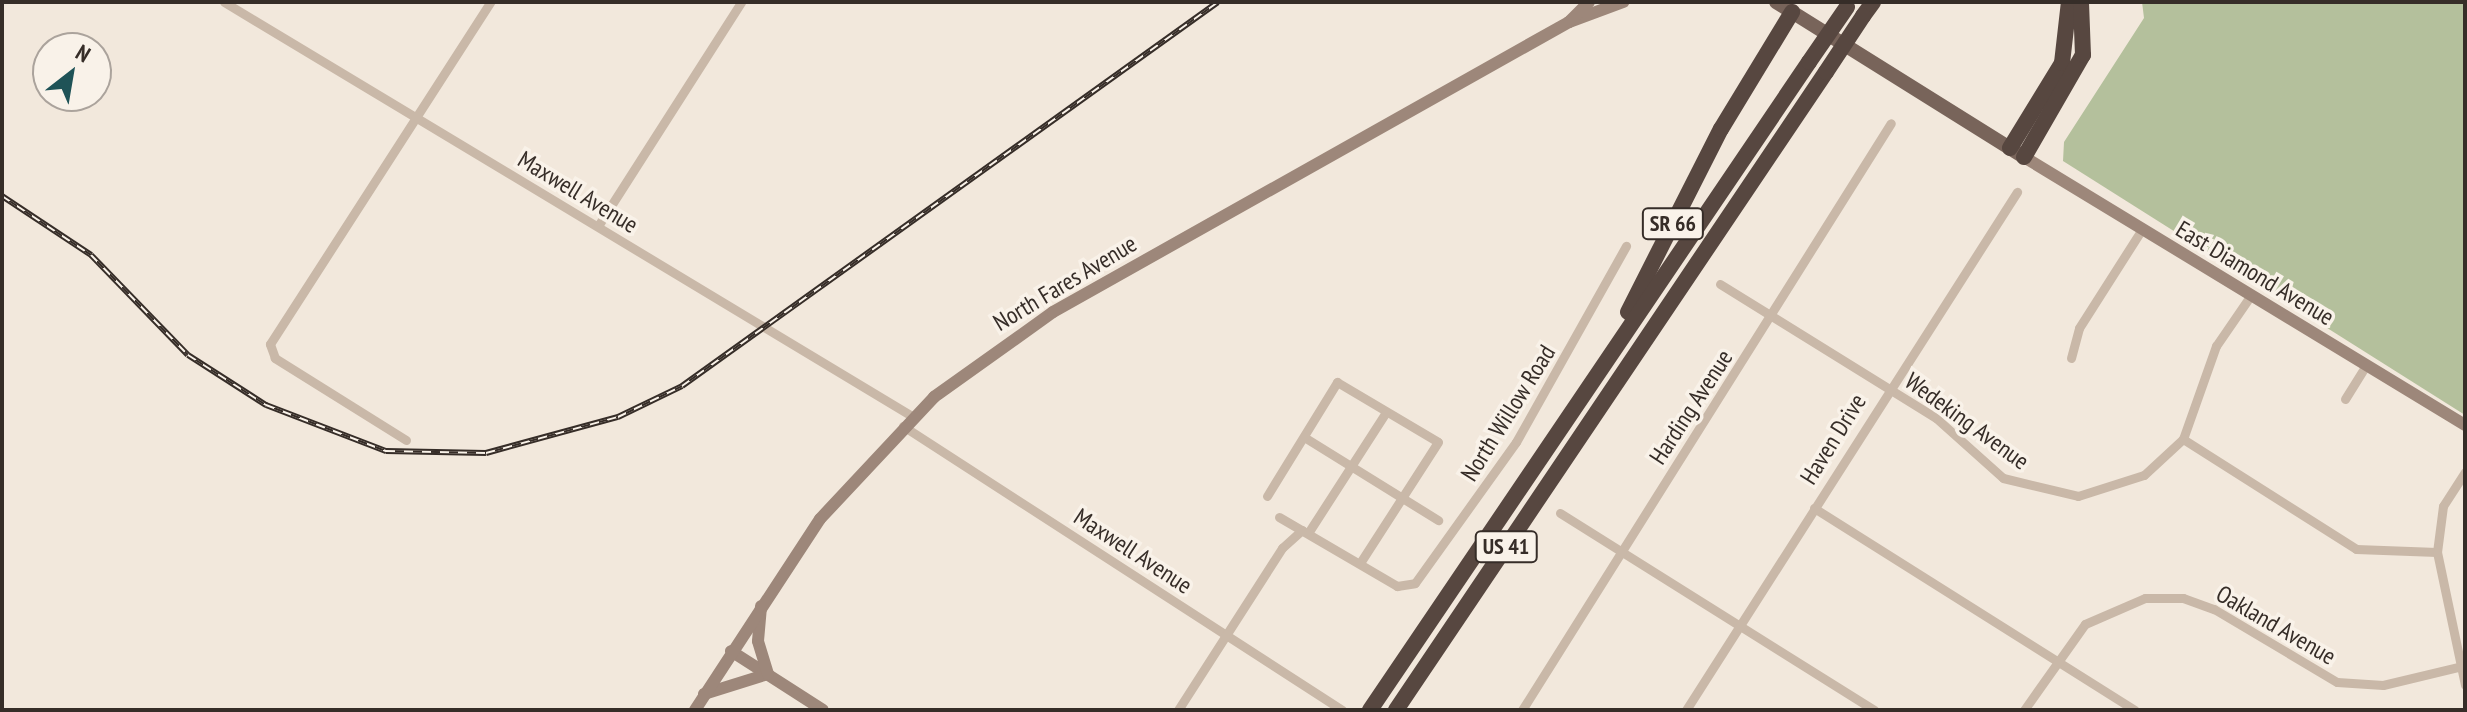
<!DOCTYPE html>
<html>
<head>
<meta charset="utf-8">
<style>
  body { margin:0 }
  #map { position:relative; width:2467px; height:712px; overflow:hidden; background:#f2e8dc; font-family:"PT Sans Narrow",sans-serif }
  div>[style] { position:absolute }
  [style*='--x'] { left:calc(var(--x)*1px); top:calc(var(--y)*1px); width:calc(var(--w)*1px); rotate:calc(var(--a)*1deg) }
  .green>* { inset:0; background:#b4c09c }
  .street>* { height:9px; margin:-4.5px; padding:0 4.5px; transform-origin:4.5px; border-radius:4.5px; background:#c9b8a8 }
  .secondary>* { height:12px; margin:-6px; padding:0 6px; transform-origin:6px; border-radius:6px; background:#9d877a }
  .primary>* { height:14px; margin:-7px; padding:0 7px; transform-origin:7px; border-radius:7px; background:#78645a }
  .highway>* { height:16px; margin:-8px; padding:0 8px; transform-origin:8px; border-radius:8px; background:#574740 }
  .rail>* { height:6px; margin-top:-3px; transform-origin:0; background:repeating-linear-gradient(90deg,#f9f2e9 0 9px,#362d28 0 18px); box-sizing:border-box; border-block:2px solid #362d28 }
  .highway-bridge>* { height:16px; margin:-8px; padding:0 8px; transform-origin:8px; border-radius:8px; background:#574740 }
  span { translate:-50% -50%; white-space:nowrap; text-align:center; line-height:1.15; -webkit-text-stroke:7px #f9f2e9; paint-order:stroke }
  .shield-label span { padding:2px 6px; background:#f9f2e9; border:2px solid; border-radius:6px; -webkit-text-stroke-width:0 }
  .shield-label { font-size:22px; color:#362d28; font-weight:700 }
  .street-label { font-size:24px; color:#362d28 }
  .frame { position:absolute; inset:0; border:4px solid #362d28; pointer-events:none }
  .north { position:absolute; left:32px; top:32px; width:80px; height:80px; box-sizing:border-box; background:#f9f2e9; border:2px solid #aba39c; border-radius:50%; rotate:31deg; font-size:22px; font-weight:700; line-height:32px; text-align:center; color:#362d28 }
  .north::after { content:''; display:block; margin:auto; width:28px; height:36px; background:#1f5357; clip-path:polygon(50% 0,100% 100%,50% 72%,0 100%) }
</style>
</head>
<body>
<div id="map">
  <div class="green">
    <i style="clip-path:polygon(2142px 2px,2465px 2px,2465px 415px,2063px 161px,2064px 142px,2144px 18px)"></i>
  </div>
  <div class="street">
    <i style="--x:224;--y:2;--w:803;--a:31.04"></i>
    <i style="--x:598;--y:226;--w:266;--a:-57.4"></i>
    <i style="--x:1720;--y:284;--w:254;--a:31.8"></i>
    <i style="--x:1936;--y:418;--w:90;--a:41.8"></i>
    <i style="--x:2003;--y:478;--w:77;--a:13.5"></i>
    <i style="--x:2078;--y:496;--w:69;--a:-17.7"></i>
    <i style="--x:2144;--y:475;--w:53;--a:-42.7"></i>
    <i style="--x:2183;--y:439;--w:99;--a:-70.5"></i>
    <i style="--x:2216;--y:346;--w:62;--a:-55.5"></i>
    <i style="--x:2071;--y:358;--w:31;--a:-75"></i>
    <i style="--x:2079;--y:328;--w:117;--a:-57.5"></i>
    <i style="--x:2345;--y:399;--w:39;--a:-58"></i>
    <i style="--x:903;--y:426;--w:523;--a:32.9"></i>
    <i style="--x:1304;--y:437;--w:158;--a:31.8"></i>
    <i style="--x:2183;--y:439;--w:205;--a:32.4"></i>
    <i style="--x:2356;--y:549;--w:81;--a:2.1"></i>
    <i style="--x:406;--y:440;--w:155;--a:-148"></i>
    <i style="--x:275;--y:358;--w:15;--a:-110"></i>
    <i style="--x:270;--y:344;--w:407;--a:-57.2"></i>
    <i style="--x:2465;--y:472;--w:40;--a:122.9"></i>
    <i style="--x:2443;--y:506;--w:46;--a:97.4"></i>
    <i style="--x:2437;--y:552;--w:136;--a:78.1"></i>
    <i style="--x:1267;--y:496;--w:134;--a:-58.4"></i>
    <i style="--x:1337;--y:382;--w:117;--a:30.7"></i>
    <i style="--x:1438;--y:442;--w:144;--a:122.8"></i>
    <i style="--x:1814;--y:508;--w:379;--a:32.2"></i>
    <i style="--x:1560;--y:513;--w:371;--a:32.1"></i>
    <i style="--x:1279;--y:517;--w:137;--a:30.3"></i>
    <i style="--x:1397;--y:586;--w:18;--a:-9"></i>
    <i style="--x:1415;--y:583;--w:173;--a:-54.4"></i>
    <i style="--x:1516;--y:442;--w:225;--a:-60.7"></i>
    <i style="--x:1310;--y:530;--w:140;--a:-57.2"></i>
    <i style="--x:1178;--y:710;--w:193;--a:-57.3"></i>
    <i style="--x:1282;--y:548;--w:27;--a:-42"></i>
    <i style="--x:1522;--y:710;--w:693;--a:-57.85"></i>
    <i style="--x:1686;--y:710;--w:615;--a:-57.42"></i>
    <i style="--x:2024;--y:710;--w:105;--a:-54.7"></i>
    <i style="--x:2085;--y:624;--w:65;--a:-23.4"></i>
    <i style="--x:2145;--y:598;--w:38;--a:0"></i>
    <i style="--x:2183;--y:598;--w:33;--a:20"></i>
    <i style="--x:2214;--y:609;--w:143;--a:30.7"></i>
    <i style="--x:2337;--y:682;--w:46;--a:3.7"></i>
    <i style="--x:2383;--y:685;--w:81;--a:-13.5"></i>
  </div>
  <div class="secondary">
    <i style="--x:1569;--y:22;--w:58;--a:-20.3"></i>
    <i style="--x:2024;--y:157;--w:516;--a:31.29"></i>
    <i style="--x:731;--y:651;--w:109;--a:32.7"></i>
    <i style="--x:704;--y:694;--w:67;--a:-17.4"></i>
    <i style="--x:768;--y:674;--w:34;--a:-107"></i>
    <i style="--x:758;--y:641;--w:35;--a:-85"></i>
    <i style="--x:695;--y:710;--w:228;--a:-56.8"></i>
    <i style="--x:820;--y:519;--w:167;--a:-46.9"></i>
    <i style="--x:934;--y:397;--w:146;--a:-35.5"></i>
    <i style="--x:1053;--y:312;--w:592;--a:-29.34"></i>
    <i style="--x:1569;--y:22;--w:28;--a:-45"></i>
  </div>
  <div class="primary">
    <i style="--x:1776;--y:2;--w:292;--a:32"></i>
  </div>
  <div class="highway">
    <i style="--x:1863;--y:16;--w:17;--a:-54"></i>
    <i style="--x:2010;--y:148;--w:100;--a:-58.5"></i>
    <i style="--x:2062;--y:63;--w:61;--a:-83.5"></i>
    <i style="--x:2024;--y:157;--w:118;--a:-60"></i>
    <i style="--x:2083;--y:55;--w:53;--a:-92.2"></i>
    <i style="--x:1628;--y:312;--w:205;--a:-63.1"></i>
    <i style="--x:1721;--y:129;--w:137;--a:-58.7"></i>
    <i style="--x:1370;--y:710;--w:783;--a:-55.88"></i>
    <i style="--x:1396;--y:710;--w:769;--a:-56.02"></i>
  </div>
  <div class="rail">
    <i style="--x:2;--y:196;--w:107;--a:33.5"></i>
    <i style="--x:91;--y:255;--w:139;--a:45.9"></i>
    <i style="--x:188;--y:355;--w:93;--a:32.7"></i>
    <i style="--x:266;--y:405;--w:129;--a:21"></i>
    <i style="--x:386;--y:451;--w:100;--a:1.1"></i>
    <i style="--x:486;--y:453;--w:137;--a:-15.3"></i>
    <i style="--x:618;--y:417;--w:71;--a:-25.8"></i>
    <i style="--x:682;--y:386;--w:659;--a:-35.62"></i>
  </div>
  <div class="highway-bridge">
    <i style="--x:1809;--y:62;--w:67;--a:-55.4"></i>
    <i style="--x:1826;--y:72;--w:67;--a:-56.5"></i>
  </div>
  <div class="shield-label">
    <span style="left:1673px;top:224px">SR 66</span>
    <span style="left:1506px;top:547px">US 41</span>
  </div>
  <div class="street-label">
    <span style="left:578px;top:192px;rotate:31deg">Maxwell Avenue</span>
    <span style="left:2255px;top:273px;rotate:31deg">East Diamond Avenue</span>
    <span style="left:1065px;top:283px;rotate:-31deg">North Fares Avenue</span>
    <span style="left:1691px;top:407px;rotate:-57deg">Harding Avenue</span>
    <span style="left:1508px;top:413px;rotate:-58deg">North Willow Road</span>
    <span style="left:1967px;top:421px;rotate:36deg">Wedeking Avenue</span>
    <span style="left:1833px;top:439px;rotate:-58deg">Haven Drive</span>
    <span style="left:1133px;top:551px;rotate:33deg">Maxwell Avenue</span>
    <span style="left:2276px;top:625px;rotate:30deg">Oakland Avenue</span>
  </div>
  <div class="frame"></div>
  <div class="north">N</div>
</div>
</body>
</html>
